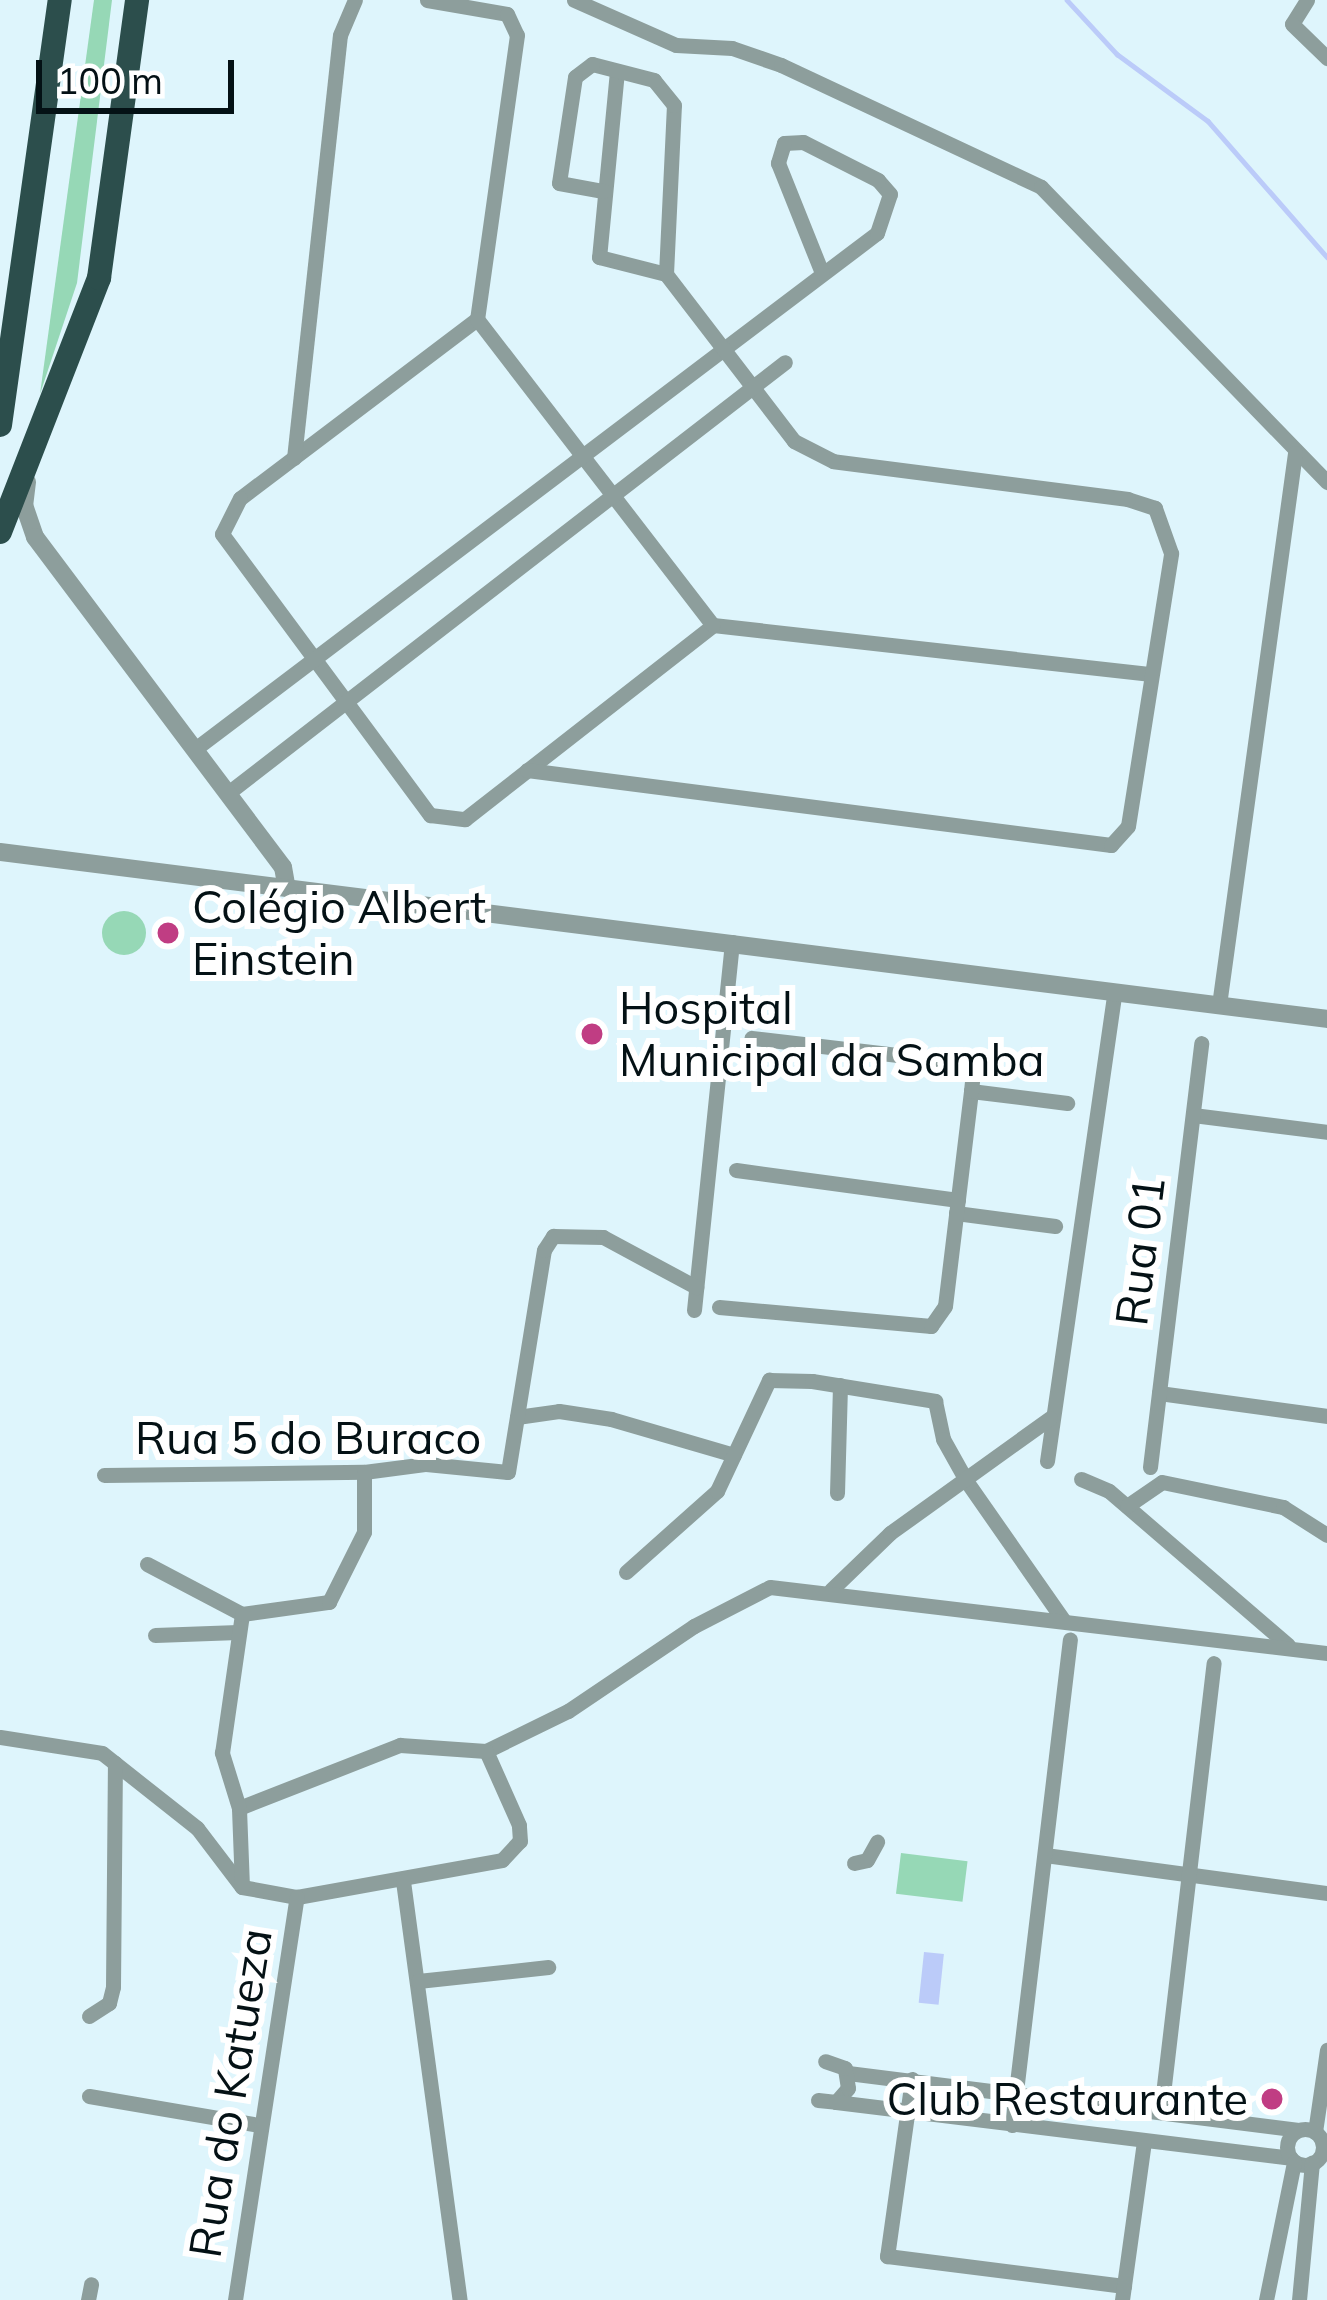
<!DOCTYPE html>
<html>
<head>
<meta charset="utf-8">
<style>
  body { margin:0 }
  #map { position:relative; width:1327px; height:2300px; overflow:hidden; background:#def5fc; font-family:Mulish,sans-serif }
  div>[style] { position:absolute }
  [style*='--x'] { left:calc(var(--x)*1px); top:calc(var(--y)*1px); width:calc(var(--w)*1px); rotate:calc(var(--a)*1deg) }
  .green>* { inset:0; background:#96d8b6; transform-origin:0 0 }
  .round { border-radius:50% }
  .water>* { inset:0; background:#bbcbf9; transform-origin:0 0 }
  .stream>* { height:4.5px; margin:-2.25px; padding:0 2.25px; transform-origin:2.25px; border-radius:2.25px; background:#bbcbf9 }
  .minor>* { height:15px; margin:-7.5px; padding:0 7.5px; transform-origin:7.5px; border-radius:7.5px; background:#8d9e9c }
  .minor>.ring { margin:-7.5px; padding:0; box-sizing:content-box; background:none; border:15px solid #8d9e9c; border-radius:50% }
  .tertiary>* { height:18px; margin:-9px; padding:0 9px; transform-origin:9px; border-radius:9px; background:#8d9e9c }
  .trunk>* { height:24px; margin:-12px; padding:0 12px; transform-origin:12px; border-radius:12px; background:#2c4e4c }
  .dots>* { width:33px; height:33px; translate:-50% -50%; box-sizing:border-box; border:6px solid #fff; border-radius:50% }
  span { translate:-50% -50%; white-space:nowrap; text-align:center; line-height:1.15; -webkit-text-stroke:12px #fff; paint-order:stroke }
  .poi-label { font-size:45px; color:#041115 }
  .left { translate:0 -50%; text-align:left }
  .right { translate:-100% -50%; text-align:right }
  .street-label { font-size:45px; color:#041115 }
  .scale { position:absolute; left:36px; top:60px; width:198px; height:54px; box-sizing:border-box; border:6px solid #041115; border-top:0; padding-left:15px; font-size:36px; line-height:42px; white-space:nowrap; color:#041115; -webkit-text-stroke:9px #fff; paint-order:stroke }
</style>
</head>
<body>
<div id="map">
  <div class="green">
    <i style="clip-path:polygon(94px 0,112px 0,77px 283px,40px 394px)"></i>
    <i class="round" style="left:102px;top:911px;width:44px;height:44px"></i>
    <i style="left:901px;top:1853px;width:67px;height:41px;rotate:7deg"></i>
  </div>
  <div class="water">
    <i style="left:924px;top:1952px;width:20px;height:51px;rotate:6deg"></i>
  </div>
  <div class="stream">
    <i style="--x:1067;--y:0;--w:74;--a:47.2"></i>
    <i style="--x:1117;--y:54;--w:113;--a:36.4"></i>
    <i style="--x:1208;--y:121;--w:181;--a:48.8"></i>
  </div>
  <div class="minor">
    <i style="--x:427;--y:0;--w:81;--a:9.9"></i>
    <i style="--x:507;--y:14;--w:23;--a:65"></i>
    <i style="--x:517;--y:35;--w:287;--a:98"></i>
    <i style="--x:477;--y:319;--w:297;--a:142.9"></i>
    <i style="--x:240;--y:498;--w:40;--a:116.6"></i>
    <i style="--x:222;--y:534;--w:350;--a:53.5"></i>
    <i style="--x:430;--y:815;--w:35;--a:7"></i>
    <i style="--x:465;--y:819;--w:315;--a:-38"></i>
    <i style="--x:713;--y:625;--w:441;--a:6.4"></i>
    <i style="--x:574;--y:0;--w:111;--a:23.8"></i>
    <i style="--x:676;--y:45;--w:56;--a:3.1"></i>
    <i style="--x:732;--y:48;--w:52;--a:19.1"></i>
    <i style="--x:781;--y:65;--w:287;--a:25.1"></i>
    <i style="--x:1041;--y:187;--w:411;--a:45.9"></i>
    <i style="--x:1307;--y:0;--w:28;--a:122"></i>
    <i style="--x:1292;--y:24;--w:49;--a:44.2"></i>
    <i style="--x:617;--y:71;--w:187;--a:95.5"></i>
    <i style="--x:599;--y:257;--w:69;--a:14.2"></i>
    <i style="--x:477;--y:319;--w:386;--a:52.4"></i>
    <i style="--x:294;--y:458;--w:425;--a:-83.8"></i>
    <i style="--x:340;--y:35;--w:38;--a:-67"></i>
    <i style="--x:195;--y:749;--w:855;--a:-37.11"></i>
    <i style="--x:877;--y:233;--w:41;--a:-71.6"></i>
    <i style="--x:890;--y:194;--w:18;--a:-131"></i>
    <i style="--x:878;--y:180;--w:84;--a:-153.1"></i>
    <i style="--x:803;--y:142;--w:19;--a:177"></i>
    <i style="--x:784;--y:143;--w:21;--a:107"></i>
    <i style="--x:778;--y:163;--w:118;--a:68.2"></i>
    <i style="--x:527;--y:770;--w:589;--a:7.32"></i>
    <i style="--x:1111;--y:845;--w:25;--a:-48"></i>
    <i style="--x:1128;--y:826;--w:276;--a:-81"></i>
    <i style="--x:1171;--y:553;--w:48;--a:-109.6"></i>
    <i style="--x:1155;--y:508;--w:28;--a:-162"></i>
    <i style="--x:1128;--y:499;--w:297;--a:-172.7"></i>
    <i style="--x:833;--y:461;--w:44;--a:-152.9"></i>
    <i style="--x:794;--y:441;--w:210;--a:-127.5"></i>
    <i style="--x:666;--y:274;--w:169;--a:-87.3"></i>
    <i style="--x:674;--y:105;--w:32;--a:-129"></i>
    <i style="--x:654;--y:80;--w:64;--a:-165.5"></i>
    <i style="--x:592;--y:64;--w:21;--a:143"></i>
    <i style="--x:575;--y:77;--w:107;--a:98.6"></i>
    <i style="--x:559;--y:183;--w:45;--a:10.3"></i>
    <i style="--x:228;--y:793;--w:704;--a:-37.73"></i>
    <i style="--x:1219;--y:1005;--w:557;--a:-82.16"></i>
    <i style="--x:971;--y:1091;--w:97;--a:7.1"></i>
    <i style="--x:1193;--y:1115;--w:135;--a:7.2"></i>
    <i style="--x:736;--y:1170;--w:224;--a:7.7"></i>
    <i style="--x:956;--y:1213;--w:100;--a:7.5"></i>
    <i style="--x:719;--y:1307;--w:213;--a:5.1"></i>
    <i style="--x:931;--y:1326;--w:24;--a:-55"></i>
    <i style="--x:945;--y:1306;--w:217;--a:-83.1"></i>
    <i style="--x:971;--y:1091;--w:27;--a:-84"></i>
    <i style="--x:974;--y:1064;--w:224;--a:-173.3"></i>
    <i style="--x:694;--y:1310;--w:370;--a:-84.1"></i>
    <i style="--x:1159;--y:1393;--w:170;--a:7.8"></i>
    <i style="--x:517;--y:1417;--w:42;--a:-8.1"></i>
    <i style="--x:559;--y:1411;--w:53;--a:8.7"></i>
    <i style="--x:611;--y:1419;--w:128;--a:16.3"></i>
    <i style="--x:1047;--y:1461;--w:474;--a:-81.8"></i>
    <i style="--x:1150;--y:1467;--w:427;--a:-83.1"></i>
    <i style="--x:104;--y:1475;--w:260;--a:-0.7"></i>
    <i style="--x:364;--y:1472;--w:63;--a:-7.4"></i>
    <i style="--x:426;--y:1464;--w:82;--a:5.6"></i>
    <i style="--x:508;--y:1472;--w:225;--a:-80.8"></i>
    <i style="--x:544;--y:1250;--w:17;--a:-57"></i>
    <i style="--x:553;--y:1236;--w:50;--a:1.1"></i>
    <i style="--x:603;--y:1237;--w:106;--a:28.3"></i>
    <i style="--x:1081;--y:1479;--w:30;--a:23"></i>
    <i style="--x:1109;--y:1491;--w:236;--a:40.7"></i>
    <i style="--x:837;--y:1493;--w:108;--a:-88.4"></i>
    <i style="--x:1127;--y:1506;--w:42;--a:-34.4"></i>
    <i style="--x:1162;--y:1482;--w:124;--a:11.7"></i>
    <i style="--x:1283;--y:1507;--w:52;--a:32.5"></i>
    <i style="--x:147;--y:1564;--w:107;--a:27.8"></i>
    <i style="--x:626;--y:1572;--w:122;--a:-41.7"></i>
    <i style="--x:717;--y:1491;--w:123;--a:-64.9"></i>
    <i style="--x:769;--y:1380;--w:43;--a:1.3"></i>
    <i style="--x:812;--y:1381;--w:125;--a:9.2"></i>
    <i style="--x:935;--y:1401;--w:39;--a:78"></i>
    <i style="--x:943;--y:1439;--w:49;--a:60.8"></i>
    <i style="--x:967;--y:1482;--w:169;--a:55.1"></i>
    <i style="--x:831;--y:1590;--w:82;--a:-44"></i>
    <i style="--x:890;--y:1533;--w:197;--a:-35.7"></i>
    <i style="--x:155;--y:1635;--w:83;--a:-2.1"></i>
    <i style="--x:0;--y:1737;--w:103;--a:8.9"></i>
    <i style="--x:102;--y:1753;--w:121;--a:38.3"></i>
    <i style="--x:197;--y:1828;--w:74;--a:52.7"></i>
    <i style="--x:242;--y:1887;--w:56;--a:10.3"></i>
    <i style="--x:297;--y:1897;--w:208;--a:-10.2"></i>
    <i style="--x:502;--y:1860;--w:26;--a:-47"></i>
    <i style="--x:520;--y:1841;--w:16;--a:-94"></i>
    <i style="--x:519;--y:1825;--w:81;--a:-114"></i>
    <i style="--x:486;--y:1751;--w:91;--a:-26"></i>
    <i style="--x:568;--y:1711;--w:152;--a:-34"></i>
    <i style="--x:694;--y:1626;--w:85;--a:-27.2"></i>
    <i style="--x:770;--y:1587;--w:561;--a:6.76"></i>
    <i style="--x:239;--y:1808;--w:173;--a:-21.4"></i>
    <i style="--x:400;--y:1745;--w:86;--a:4"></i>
    <i style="--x:1045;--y:1855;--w:285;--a:7.7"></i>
    <i style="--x:854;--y:1863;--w:13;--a:-13"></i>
    <i style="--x:867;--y:1860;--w:21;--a:-61"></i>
    <i style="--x:403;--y:1881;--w:423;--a:82.3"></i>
    <i style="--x:242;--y:1887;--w:79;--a:-92.2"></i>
    <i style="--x:239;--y:1808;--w:58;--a:-107.2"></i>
    <i style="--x:222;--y:1753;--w:140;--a:-81.8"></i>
    <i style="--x:242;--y:1614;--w:88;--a:-7.9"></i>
    <i style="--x:329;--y:1602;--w:78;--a:-63.4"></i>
    <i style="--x:364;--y:1532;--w:60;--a:-90"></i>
    <i style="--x:418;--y:1981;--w:131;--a:-6.1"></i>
    <i style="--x:89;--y:2016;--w:24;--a:-33"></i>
    <i style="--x:109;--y:2003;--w:16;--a:-76"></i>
    <i style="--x:113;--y:1987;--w:224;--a:-89.5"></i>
    <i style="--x:848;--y:2073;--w:454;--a:7.2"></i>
    <i style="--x:912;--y:2079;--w:179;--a:98"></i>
    <i style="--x:887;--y:2256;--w:239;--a:7.2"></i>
    <i style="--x:89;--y:2096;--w:171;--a:9.7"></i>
    <i style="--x:818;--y:2100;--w:18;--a:6"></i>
    <i style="--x:836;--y:2102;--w:18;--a:-49"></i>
    <i style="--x:848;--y:2088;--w:20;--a:-99"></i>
    <i style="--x:845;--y:2068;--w:21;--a:-161"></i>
    <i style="--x:836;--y:2102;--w:458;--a:7"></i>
    <i style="--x:1161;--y:2111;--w:451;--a:-83.3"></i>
    <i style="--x:1012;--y:2125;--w:489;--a:-83.2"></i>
    <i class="ring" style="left:1287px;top:2129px;width:21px;height:21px"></i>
    <i style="--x:1315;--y:2132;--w:83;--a:-81.7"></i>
    <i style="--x:88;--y:2300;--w:16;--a:-79"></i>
    <i style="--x:235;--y:2300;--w:408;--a:-81.3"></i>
    <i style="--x:1122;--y:2300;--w:160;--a:-82.1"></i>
    <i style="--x:1266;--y:2300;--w:141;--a:-78.5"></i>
    <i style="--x:1299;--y:2300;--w:138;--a:-84.6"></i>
  </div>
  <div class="tertiary">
    <i style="--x:27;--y:482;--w:23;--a:97"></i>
    <i style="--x:24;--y:505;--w:34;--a:71"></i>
    <i style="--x:35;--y:537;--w:413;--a:53.1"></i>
    <i style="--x:283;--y:867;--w:17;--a:80"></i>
    <i style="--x:0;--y:852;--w:1337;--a:7.17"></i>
  </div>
  <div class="trunk">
    <i style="--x:0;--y:425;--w:429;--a:-82"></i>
    <i style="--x:0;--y:532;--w:273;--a:-68.7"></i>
    <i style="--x:99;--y:278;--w:281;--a:-82.2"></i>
  </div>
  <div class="dots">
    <i style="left:168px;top:933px;background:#c03d83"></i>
    <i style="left:592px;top:1034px;background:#c03d83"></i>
    <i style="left:1272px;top:2099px;background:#c03d83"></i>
  </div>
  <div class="poi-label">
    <span class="left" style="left:192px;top:933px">Colégio Albert<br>Einstein</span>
    <span class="left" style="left:619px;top:1034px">Hospital<br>Municipal da Samba</span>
    <span class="right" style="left:1248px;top:2099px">Club Restaurante</span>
  </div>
  <div class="street-label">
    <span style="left:1140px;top:1251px;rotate:-83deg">Rua 01</span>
    <span style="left:308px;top:1438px">Rua 5 do Buraco</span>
    <span style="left:230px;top:2093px;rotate:-81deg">Rua do Katueza</span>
  </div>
  <div class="scale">100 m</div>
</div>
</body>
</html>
